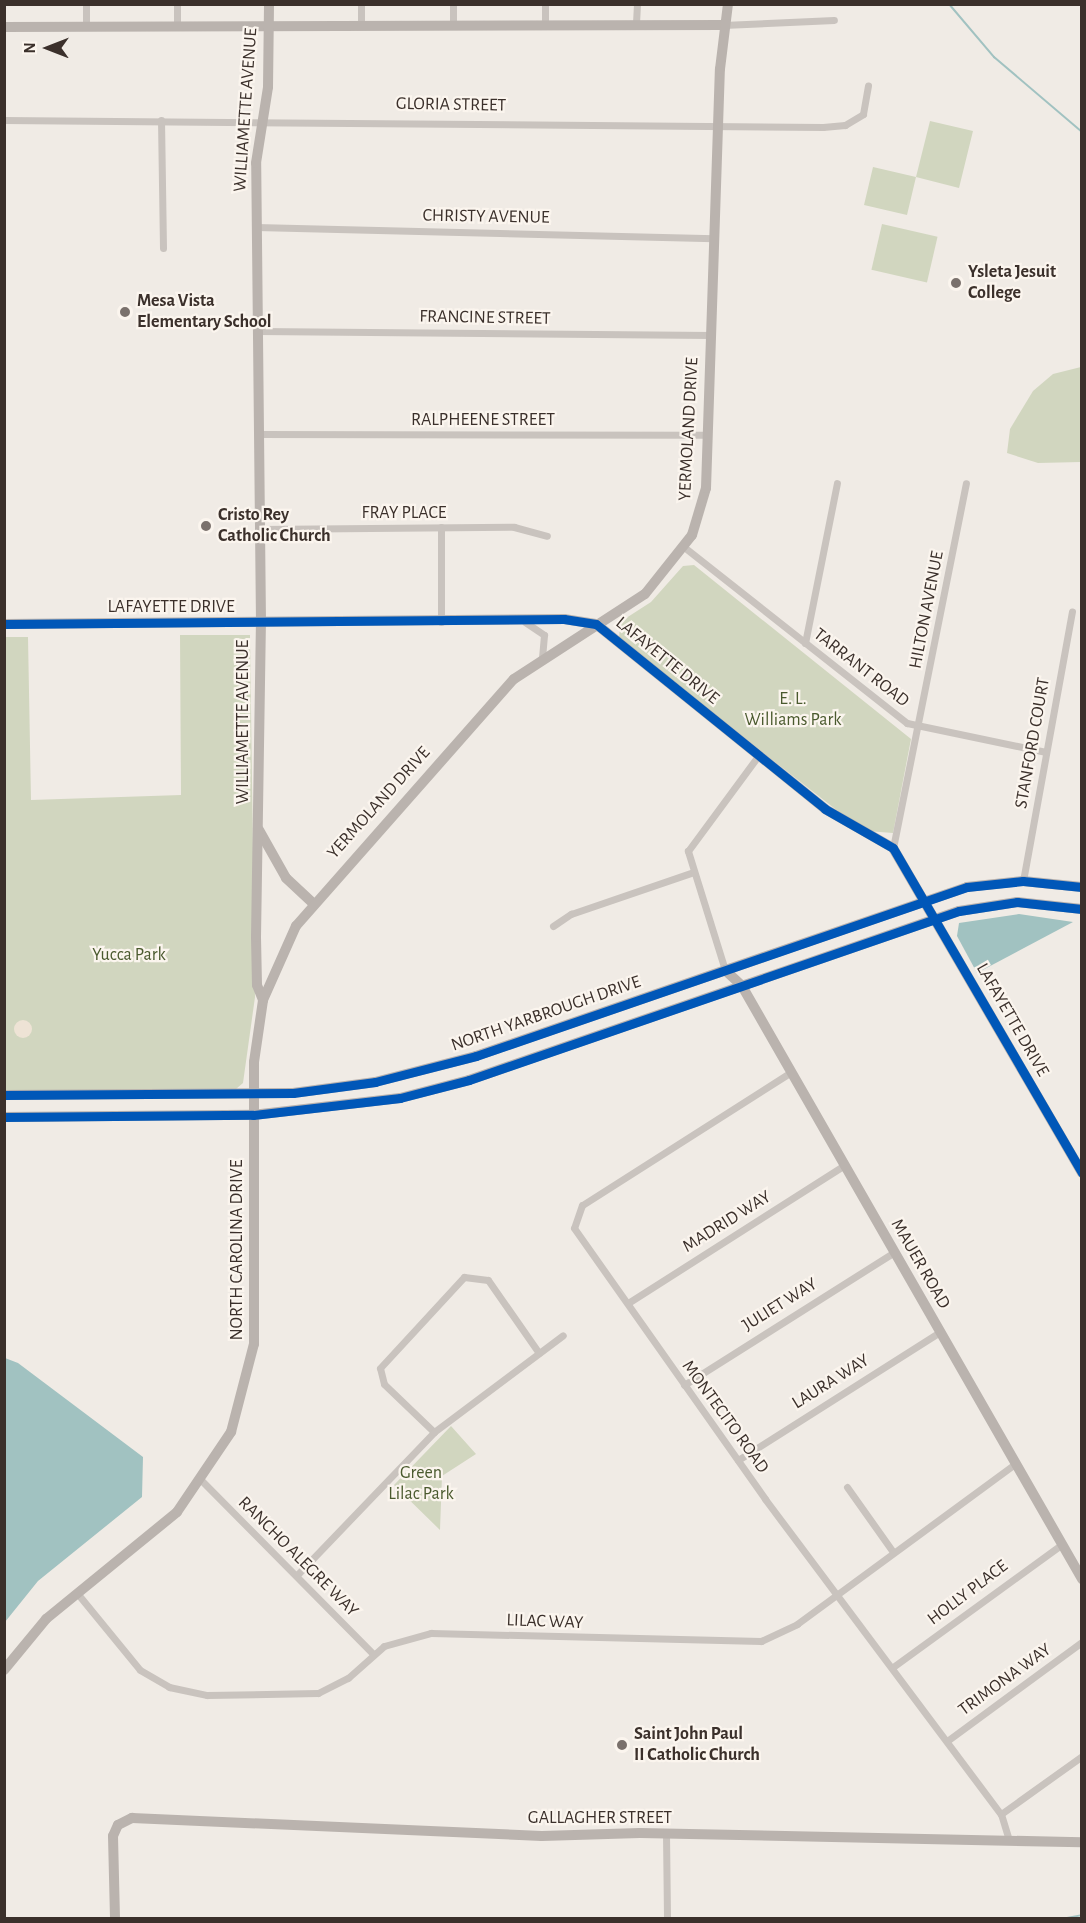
<!DOCTYPE html>
<html>
<head>
<meta charset="utf-8">
<style>
  body { margin:0 }
  #map { position:relative; width:1086px; height:1923px; overflow:hidden; background:#f0ebe5; font-family:"Alegreya Sans",sans-serif }
  div>[style] { position:absolute }
  [style*='--x'] { left:calc(var(--x)*1px); top:calc(var(--y)*1px); width:calc(var(--w)*1px); rotate:calc(var(--a)*1deg) }
  .green>* { inset:0; background:#d1d6bf; transform-origin:0 0 }
  .plaza>* { inset:0; background:#eee3d5 }
  .round { border-radius:50% }
  .water>* { inset:0; background:#a1c2c1 }
  .stream>* { height:2px; margin:-1px; padding:0 1px; transform-origin:1px; border-radius:1px; background:#a1c2c1 }
  .street>* { height:7px; margin:-3.5px; padding:0 3.5px; transform-origin:3.5px; border-radius:3.5px; background:#c9c3be }
  .secondary>* { height:10px; margin:-5px; padding:0 5px; transform-origin:5px; border-radius:5px; background:#bab3ae }
  .primary>* { height:10px; margin:-5px; padding:0 5px; transform-origin:5px; border-radius:5px; background:#b8b1ad }
  .cycleway>* { height:9px; margin:-4.5px; padding:0 4.5px; transform-origin:4.5px; border-radius:4.5px; background:#0057b8 }
  .dots>* { width:16px; height:16px; translate:-50% -50%; box-sizing:border-box; border:3px solid #fbf5ee; border-radius:50% }
  span { translate:-50% -50%; white-space:nowrap; text-align:center; line-height:1.15; -webkit-text-stroke:4.5px #fbf5ee; paint-order:stroke }
  .street-label { font-size:18px; color:#3b302b }
  .poi-label { font-size:18px; color:#3b302b; font-weight:700 }
  .left { translate:0 -50%; text-align:left }
  .park-label { font-size:18px; color:#4a5a2e }
  .frame { position:absolute; inset:0; border:6px solid #3b302b; pointer-events:none }
  .north { position:absolute; left:18px; top:18px; width:60px; height:60px; -webkit-text-stroke:4px #fbf5ee; paint-order:stroke; rotate:270deg; font-size:16px; font-weight:700; line-height:24px; text-align:center; color:#3b302b }
  .north::after { content:''; display:block; margin:auto; width:21px; height:27px; background:#3b302b; clip-path:polygon(50% 0,100% 100%,50% 72%,0 100%) }
</style>
</head>
<body>
<div id="map">
  <div class="green">
    <i style="clip-path:polygon(930px 121px,973px 131px,959px 188px,916px 177px,907px 215px,864px 205px,873px 167px,916px 177px)"></i>
    <i style="left:882px;top:224px;width:57px;height:47px;rotate:13deg"></i>
    <i style="clip-path:polygon(1081px 367px,1081px 462px,1038px 463px,1007px 453px,1010px 429px,1033px 391px,1053px 374px)"></i>
    <i style="clip-path:polygon(694px 565px,911px 739px,893px 833px,867px 831px,848px 819px,619px 640px,620px 622px,651px 602px,683px 566px)"></i>
    <i style="clip-path:polygon(180px 635px,250px 635px,255px 997px,243px 1083px,236px 1089px,5px 1091px,4px 637px,28px 637px,31px 800px,181px 795px)"></i>
    <i style="clip-path:polygon(451px 1426px,476px 1454px,442px 1476px,440px 1530px,394px 1485px)"></i>
  </div>
  <div class="plaza">
    <i class="round" style="left:14px;top:1020px;width:18px;height:18px"></i>
  </div>
  <div class="water">
    <i style="clip-path:polygon(1019px 914px,1073px 922px,977px 973px,957px 936px,959px 923px)"></i>
    <i style="clip-path:polygon(5px 1358px,18px 1363px,143px 1457px,142px 1497px,38px 1581px,5px 1622px)"></i>
  </div>
  <div class="stream">
    <i style="--x:949;--y:4;--w:70;--a:49.7"></i>
    <i style="--x:994;--y:57;--w:116;--a:40.4"></i>
    <i style="--x:1067;--y:1918;--w:15;--a:-11"></i>
  </div>
  <div class="street">
    <i style="--x:86;--y:4;--w:23;--a:90"></i>
    <i style="--x:177;--y:4;--w:22;--a:90"></i>
    <i style="--x:361;--y:4;--w:21;--a:90"></i>
    <i style="--x:453;--y:4;--w:21;--a:90"></i>
    <i style="--x:545;--y:4;--w:20;--a:90"></i>
    <i style="--x:636;--y:23;--w:19;--a:-87"></i>
    <i style="--x:723;--y:25;--w:111;--a:-2.6"></i>
    <i style="--x:4;--y:120;--w:819;--a:0.49"></i>
    <i style="--x:823;--y:127;--w:22;--a:-5"></i>
    <i style="--x:845;--y:125;--w:21;--a:-31"></i>
    <i style="--x:863;--y:114;--w:29;--a:-80"></i>
    <i style="--x:161;--y:120;--w:128;--a:89.1"></i>
    <i style="--x:256;--y:227;--w:458;--a:1.4"></i>
    <i style="--x:258;--y:331;--w:453;--a:0.5"></i>
    <i style="--x:259;--y:434;--w:448;--a:0.1"></i>
    <i style="--x:441;--y:527;--w:95;--a:90"></i>
    <i style="--x:260;--y:529;--w:254;--a:-0.5"></i>
    <i style="--x:514;--y:527;--w:34;--a:15"></i>
    <i style="--x:684;--y:547;--w:284;--a:38.3"></i>
    <i style="--x:907;--y:723;--w:142;--a:11.8"></i>
    <i style="--x:525;--y:622;--w:23;--a:34"></i>
    <i style="--x:544;--y:635;--w:22;--a:95"></i>
    <i style="--x:805;--y:643;--w:163;--a:-78.7"></i>
    <i style="--x:893;--y:848;--w:372;--a:-78.7"></i>
    <i style="--x:1023;--y:881;--w:274;--a:-79.7"></i>
    <i style="--x:553;--y:926;--w:22;--a:-34"></i>
    <i style="--x:571;--y:914;--w:127;--a:-18.9"></i>
    <i style="--x:725;--y:970;--w:125;--a:-107.3"></i>
    <i style="--x:688;--y:851;--w:118;--a:-53.6"></i>
    <i style="--x:788;--y:1074;--w:244;--a:147.5"></i>
    <i style="--x:582;--y:1205;--w:24;--a:109"></i>
    <i style="--x:574;--y:1228;--w:332;--a:54.8"></i>
    <i style="--x:765;--y:1499;--w:394;--a:53.2"></i>
    <i style="--x:1001;--y:1814;--w:28;--a:73"></i>
    <i style="--x:628;--y:1303;--w:255;--a:-32.5"></i>
    <i style="--x:684;--y:1385;--w:249;--a:-32.3"></i>
    <i style="--x:434;--y:1432;--w:69;--a:-136.2"></i>
    <i style="--x:384;--y:1384;--w:16;--a:-104"></i>
    <i style="--x:380;--y:1368;--w:124;--a:-47.3"></i>
    <i style="--x:464;--y:1277;--w:24;--a:7"></i>
    <i style="--x:488;--y:1280;--w:89;--a:55.1"></i>
    <i style="--x:738;--y:1460;--w:239;--a:-32.4"></i>
    <i style="--x:202;--y:1481;--w:243;--a:45.3"></i>
    <i style="--x:847;--y:1487;--w:80;--a:54.7"></i>
    <i style="--x:297;--y:1575;--w:198;--a:-46.2"></i>
    <i style="--x:434;--y:1432;--w:161;--a:-36.9"></i>
    <i style="--x:77;--y:1593;--w:99;--a:50.7"></i>
    <i style="--x:140;--y:1670;--w:34;--a:30"></i>
    <i style="--x:169;--y:1687;--w:39;--a:12"></i>
    <i style="--x:207;--y:1695;--w:111;--a:-1"></i>
    <i style="--x:318;--y:1693;--w:34;--a:-27"></i>
    <i style="--x:348;--y:1678;--w:48;--a:-41.6"></i>
    <i style="--x:384;--y:1646;--w:49;--a:-15.5"></i>
    <i style="--x:431;--y:1633;--w:330;--a:1.4"></i>
    <i style="--x:761;--y:1641;--w:40;--a:-25"></i>
    <i style="--x:797;--y:1624;--w:272;--a:-36.3"></i>
    <i style="--x:893;--y:1667;--w:209;--a:-36"></i>
    <i style="--x:947;--y:1741;--w:167;--a:-36.3"></i>
    <i style="--x:1001;--y:1814;--w:100;--a:-35.6"></i>
    <i style="--x:666;--y:1834;--w:84;--a:89.3"></i>
  </div>
  <div class="secondary">
    <i style="--x:4;--y:27;--w:719;--a:-0.16"></i>
    <i style="--x:4;--y:624;--w:560;--a:-0.51"></i>
    <i style="--x:564;--y:619;--w:32;--a:9"></i>
    <i style="--x:596;--y:624;--w:294;--a:38.9"></i>
    <i style="--x:825;--y:809;--w:78;--a:29.8"></i>
    <i style="--x:893;--y:848;--w:376;--a:59.8"></i>
    <i style="--x:259;--y:830;--w:55;--a:60.6"></i>
    <i style="--x:286;--y:878;--w:37;--a:43"></i>
    <i style="--x:725;--y:970;--w:23;--a:43"></i>
    <i style="--x:742;--y:986;--w:684;--a:60.17"></i>
    <i style="--x:263;--y:1000;--w:16;--a:-112"></i>
    <i style="--x:257;--y:985;--w:48;--a:-91.2"></i>
    <i style="--x:256;--y:937;--w:314;--a:-89.1"></i>
    <i style="--x:261;--y:623;--w:460;--a:-90.6"></i>
    <i style="--x:256;--y:163;--w:77;--a:-81"></i>
    <i style="--x:268;--y:87;--w:83;--a:-89.3"></i>
    <i style="--x:4;--y:1670;--w:66;--a:-50.5"></i>
    <i style="--x:46;--y:1619;--w:169;--a:-39.2"></i>
    <i style="--x:177;--y:1512;--w:97;--a:-56"></i>
    <i style="--x:231;--y:1432;--w:91;--a:-75.4"></i>
    <i style="--x:254;--y:1344;--w:282;--a:-90"></i>
    <i style="--x:254;--y:1062;--w:63;--a:-81.7"></i>
    <i style="--x:263;--y:1000;--w:81;--a:-66"></i>
    <i style="--x:296;--y:926;--w:329;--a:-48.6"></i>
    <i style="--x:514;--y:679;--w:156;--a:-33"></i>
    <i style="--x:645;--y:594;--w:75;--a:-51.5"></i>
    <i style="--x:692;--y:535;--w:49;--a:-73.4"></i>
    <i style="--x:706;--y:488;--w:419;--a:-88.1"></i>
    <i style="--x:720;--y:69;--w:65;--a:-83"></i>
    <i style="--x:115;--y:1918;--w:82;--a:-91.4"></i>
    <i style="--x:113;--y:1836;--w:12;--a:-66"></i>
    <i style="--x:118;--y:1825;--w:16;--a:-27"></i>
    <i style="--x:132;--y:1818;--w:410;--a:2.5"></i>
    <i style="--x:542;--y:1836;--w:98;--a:-1.8"></i>
    <i style="--x:640;--y:1833;--w:442;--a:1.2"></i>
  </div>
  <div class="primary">
    <i style="--x:4;--y:1095;--w:289;--a:-0.4"></i>
    <i style="--x:293;--y:1093;--w:83;--a:-7.6"></i>
    <i style="--x:375;--y:1082;--w:104;--a:-14.4"></i>
    <i style="--x:476;--y:1056;--w:519;--a:-18.99"></i>
    <i style="--x:967;--y:887;--w:56;--a:-6.1"></i>
    <i style="--x:1023;--y:881;--w:59;--a:5.8"></i>
    <i style="--x:4;--y:1117;--w:249;--a:-0.5"></i>
    <i style="--x:253;--y:1115;--w:148;--a:-6.6"></i>
    <i style="--x:400;--y:1098;--w:71;--a:-14.6"></i>
    <i style="--x:469;--y:1080;--w:518;--a:-19.03"></i>
    <i style="--x:959;--y:911;--w:59;--a:-8.8"></i>
    <i style="--x:1017;--y:902;--w:65;--a:6.1"></i>
  </div>
  <div class="cycleway">
    <i style="--x:4;--y:624;--w:560;--a:-0.51"></i>
    <i style="--x:564;--y:619;--w:32;--a:9"></i>
    <i style="--x:596;--y:624;--w:294;--a:38.9"></i>
    <i style="--x:825;--y:809;--w:78;--a:29.8"></i>
    <i style="--x:893;--y:848;--w:376;--a:59.8"></i>
    <i style="--x:4;--y:1095;--w:289;--a:-0.4"></i>
    <i style="--x:293;--y:1093;--w:83;--a:-7.6"></i>
    <i style="--x:375;--y:1082;--w:104;--a:-14.4"></i>
    <i style="--x:476;--y:1056;--w:519;--a:-18.99"></i>
    <i style="--x:967;--y:887;--w:56;--a:-6.1"></i>
    <i style="--x:1023;--y:881;--w:59;--a:5.8"></i>
    <i style="--x:4;--y:1117;--w:249;--a:-0.5"></i>
    <i style="--x:253;--y:1115;--w:148;--a:-6.6"></i>
    <i style="--x:400;--y:1098;--w:71;--a:-14.6"></i>
    <i style="--x:469;--y:1080;--w:518;--a:-19.03"></i>
    <i style="--x:959;--y:911;--w:59;--a:-8.8"></i>
    <i style="--x:1017;--y:902;--w:65;--a:6.1"></i>
  </div>
  <div class="dots">
    <i style="left:956px;top:283px;background:#7a716c"></i>
    <i style="left:125px;top:312px;background:#7a716c"></i>
    <i style="left:206px;top:526px;background:#7a716c"></i>
    <i style="left:622px;top:1745px;background:#7a716c"></i>
  </div>
  <div class="street-label">
    <span style="left:451px;top:105px;rotate:1deg">GLORIA STREET</span>
    <span style="left:246px;top:110px;rotate:-86deg">WILLIAMETTE AVENUE</span>
    <span style="left:486px;top:217px;rotate:1deg">CHRISTY AVENUE</span>
    <span style="left:485px;top:318px;rotate:1deg">FRANCINE STREET</span>
    <span style="left:483px;top:420px">RALPHEENE STREET</span>
    <span style="left:689px;top:429px;rotate:-87deg">YERMOLAND DRIVE</span>
    <span style="left:404px;top:513px">FRAY PLACE</span>
    <span style="left:171px;top:607px">LAFAYETTE DRIVE</span>
    <span style="left:927px;top:610px;rotate:-79deg">HILTON AVENUE</span>
    <span style="left:667px;top:661px;rotate:39deg">LAFAYETTE DRIVE</span>
    <span style="left:861px;top:668px;rotate:38deg">TARRANT ROAD</span>
    <span style="left:243px;top:722px;rotate:-90deg">WILLIAMETTE AVENUE</span>
    <span style="left:1033px;top:743px;rotate:-80deg">STANFORD COURT</span>
    <span style="left:379px;top:803px;rotate:-48deg">YERMOLAND DRIVE</span>
    <span style="left:546px;top:1014px;rotate:-19deg">NORTH YARBROUGH DRIVE</span>
    <span style="left:1012px;top:1020px;rotate:60deg">LAFAYETTE DRIVE</span>
    <span style="left:727px;top:1222px;rotate:-32deg">MADRID WAY</span>
    <span style="left:237px;top:1250px;rotate:-90deg">NORTH CAROLINA DRIVE</span>
    <span style="left:920px;top:1264px;rotate:60deg">MAUER ROAD</span>
    <span style="left:780px;top:1305px;rotate:-32deg">JULIET WAY</span>
    <span style="left:831px;top:1382px;rotate:-32deg">LAURA WAY</span>
    <span style="left:725px;top:1417px;rotate:54deg">MONTECITO ROAD</span>
    <span style="left:298px;top:1557px;rotate:45deg">RANCHO ALEGRE WAY</span>
    <span style="left:968px;top:1593px;rotate:-37deg">HOLLY PLACE</span>
    <span style="left:545px;top:1622px;rotate:2deg">LILAC WAY</span>
    <span style="left:1005px;top:1680px;rotate:-36deg">TRIMONA WAY</span>
    <span style="left:600px;top:1818px">GALLAGHER STREET</span>
  </div>
  <div class="poi-label">
    <span class="left" style="left:968px;top:283px">Ysleta Jesuit<br>College</span>
    <span class="left" style="left:137px;top:312px">Mesa Vista<br>Elementary School</span>
    <span class="left" style="left:218px;top:526px">Cristo Rey<br>Catholic Church</span>
    <span class="left" style="left:634px;top:1745px">Saint John Paul<br>II Catholic Church</span>
  </div>
  <div class="park-label">
    <span style="left:793px;top:710px">E. L.<br>Williams Park</span>
    <span style="left:129px;top:955px">Yucca Park</span>
    <span style="left:421px;top:1484px">Green<br>Lilac Park</span>
  </div>
  <div class="frame"></div>
  <div class="north">N</div>
</div>
</body>
</html>
